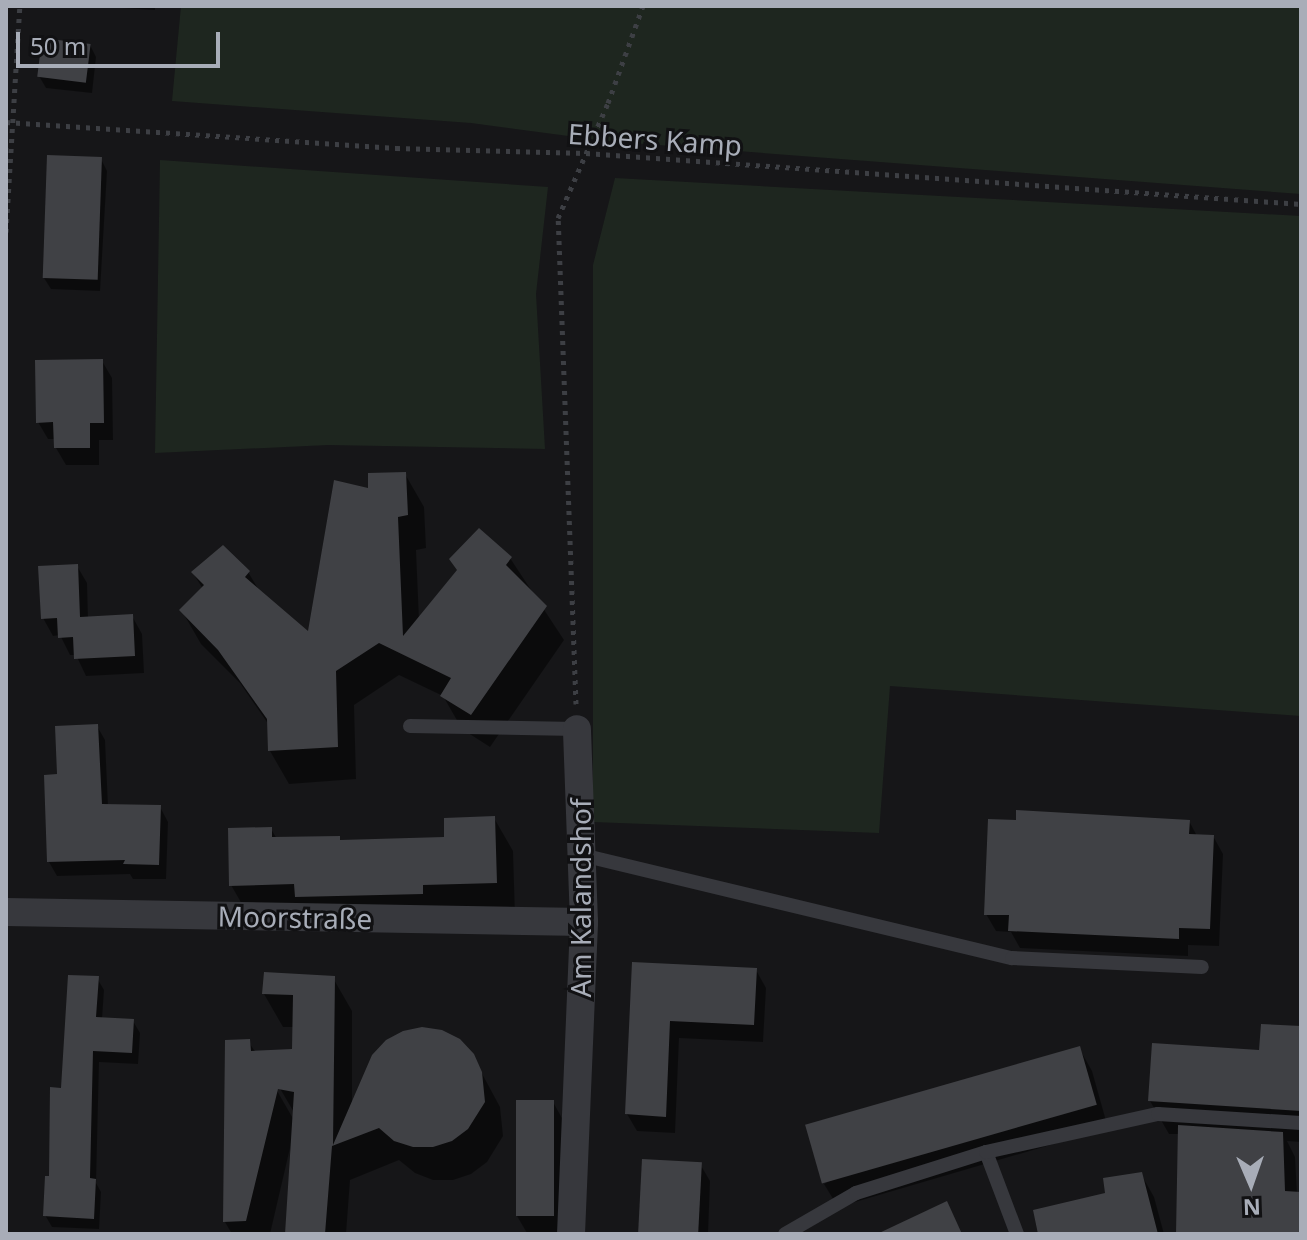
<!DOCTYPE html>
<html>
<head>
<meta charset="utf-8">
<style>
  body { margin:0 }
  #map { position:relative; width:1307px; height:1240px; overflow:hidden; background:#161618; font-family:"Noto Sans",sans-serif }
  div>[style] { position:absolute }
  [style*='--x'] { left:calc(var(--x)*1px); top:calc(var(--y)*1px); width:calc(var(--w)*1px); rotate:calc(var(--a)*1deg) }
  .green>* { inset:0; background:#1e261f }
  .shadow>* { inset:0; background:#0007 }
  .building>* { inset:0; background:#404145; transform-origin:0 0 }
  .path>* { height:5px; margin-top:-2.5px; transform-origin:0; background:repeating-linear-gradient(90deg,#3d3f44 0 4px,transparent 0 10px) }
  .service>* { height:14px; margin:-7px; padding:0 7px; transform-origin:7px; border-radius:7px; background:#37383d }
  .minor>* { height:28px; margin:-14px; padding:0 14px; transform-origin:14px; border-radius:14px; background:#37383d }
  span { translate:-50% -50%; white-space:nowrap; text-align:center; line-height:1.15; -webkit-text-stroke:6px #111113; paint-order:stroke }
  .street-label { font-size:28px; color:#a8adb8 }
  .frame { position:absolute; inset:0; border:8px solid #a8adb8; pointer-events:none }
  .north { position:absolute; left:1211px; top:1144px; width:80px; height:80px; -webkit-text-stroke:6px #111113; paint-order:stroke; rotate:178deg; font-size:22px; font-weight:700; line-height:32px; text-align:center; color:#a8adb8 }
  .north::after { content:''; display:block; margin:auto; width:28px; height:36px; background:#a8adb8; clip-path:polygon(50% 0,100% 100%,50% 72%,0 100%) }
  .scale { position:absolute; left:16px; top:32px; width:204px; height:36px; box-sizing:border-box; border:4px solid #a8adb8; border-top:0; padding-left:10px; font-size:24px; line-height:28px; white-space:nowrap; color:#a8adb8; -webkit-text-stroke:6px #111113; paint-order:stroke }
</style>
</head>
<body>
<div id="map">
  <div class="green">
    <i style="clip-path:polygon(181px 6px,1301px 6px,1301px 194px,606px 141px,471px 123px,172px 101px)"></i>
    <i style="clip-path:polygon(160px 160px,548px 187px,536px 294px,545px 449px,328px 445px,155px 453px)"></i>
    <i style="clip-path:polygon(615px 178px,1301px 216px,1301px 716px,890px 686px,879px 833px,593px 822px,593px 265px)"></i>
  </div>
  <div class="shadow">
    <i style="clip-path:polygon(92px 6px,155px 6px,155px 10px)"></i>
    <i style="clip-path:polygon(90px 45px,96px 57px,92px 93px,46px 88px,39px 76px)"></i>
    <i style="clip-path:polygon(101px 159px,107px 171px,100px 291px,51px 289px,44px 278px)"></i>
    <i style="clip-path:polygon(102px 361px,112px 378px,113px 440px,99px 440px,99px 465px,66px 465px,56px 448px,55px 439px,48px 439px,38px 422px)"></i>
    <i style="clip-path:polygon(405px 474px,424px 507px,426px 548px,416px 550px,419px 620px,510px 558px,564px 640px,490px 747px,462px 729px,443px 696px,399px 675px,354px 705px,356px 779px,289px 784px,270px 751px,269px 725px,240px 683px,201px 644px,182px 611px,203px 589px,193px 573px,248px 572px,260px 592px,309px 635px,370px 490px)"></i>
    <i style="clip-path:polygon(77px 566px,87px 583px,88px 619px,132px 616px,142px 634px,144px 673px,86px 676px,76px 655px,70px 655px,60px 635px,53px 636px,43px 618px)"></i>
    <i style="clip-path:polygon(97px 726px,105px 740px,108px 806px,160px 807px,168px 822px,166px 879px,133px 879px,130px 874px,57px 876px,49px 862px)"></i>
    <i style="clip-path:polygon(494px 818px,513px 851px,515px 916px,250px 918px,231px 885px,271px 829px,277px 839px,339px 838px,341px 842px,446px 838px)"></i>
    <i style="clip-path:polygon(1189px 821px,1197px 836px,1213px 836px,1223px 854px,1219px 946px,1188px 945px,1188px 956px,1020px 948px,1011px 932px,996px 931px,986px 914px)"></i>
    <i style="clip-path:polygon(634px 964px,756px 970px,766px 988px,763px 1042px,679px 1038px,675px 1133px,637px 1131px,627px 1114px)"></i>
    <i style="clip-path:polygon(97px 978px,104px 990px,102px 1019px,133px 1021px,140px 1033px,138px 1064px,99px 1062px,96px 1183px,101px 1192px,99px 1229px,52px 1227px,45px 1215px,63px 1090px)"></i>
    <i style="clip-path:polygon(evenodd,333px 978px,352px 1011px,352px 1108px,472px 1055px,500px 1107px,503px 1136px,487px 1162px,471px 1174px,453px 1180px,433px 1180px,415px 1173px,399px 1160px,350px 1180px,346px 1234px,287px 1234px,290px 1148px,270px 1234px,232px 1234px,225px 1222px,248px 1041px,256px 1053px,294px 1051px,294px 1027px,283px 1027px,264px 994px,333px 978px,275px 1080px,295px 1114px,295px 1122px,272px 1082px,275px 1080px)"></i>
    <i style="clip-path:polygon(1301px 1028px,1301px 1142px,1287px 1141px,1295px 1157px,1297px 1194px,1301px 1194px,1301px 1234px,1178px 1234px,1180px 1134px,1169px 1134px,1150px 1101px,1261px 1052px)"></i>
    <i style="clip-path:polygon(1079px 1048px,1092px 1071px,1108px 1128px,838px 1207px,824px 1184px)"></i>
    <i style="clip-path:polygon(553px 1102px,563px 1120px,562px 1233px,527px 1233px,517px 1216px)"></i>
    <i style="clip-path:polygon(700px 1164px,710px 1181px,708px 1234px,640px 1234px)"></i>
    <i style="clip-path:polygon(1141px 1174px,1154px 1197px,1164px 1234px,1040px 1234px)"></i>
  </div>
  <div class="building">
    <i style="left:42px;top:38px;width:49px;height:39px;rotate:7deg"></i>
    <i style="left:47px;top:155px;width:55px;height:123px;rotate:2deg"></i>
    <i style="clip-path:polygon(103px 359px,104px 423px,90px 423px,90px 448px,54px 448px,53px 422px,36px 423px,35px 360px)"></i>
    <i style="clip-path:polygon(406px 472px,408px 515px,398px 517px,403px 636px,457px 570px,449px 559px,479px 528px,512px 557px,506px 565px,547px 606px,471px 715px,440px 696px,451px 678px,379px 643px,336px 671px,338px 747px,268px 751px,267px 719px,218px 650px,179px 610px,204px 585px,191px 572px,223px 545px,250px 571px,245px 577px,308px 631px,334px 480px,368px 488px,368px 473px)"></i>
    <i style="clip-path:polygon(78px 564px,80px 617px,133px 614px,135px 656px,74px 659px,73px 637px,58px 638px,57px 618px,41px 619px,38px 566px)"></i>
    <i style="clip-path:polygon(98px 724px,102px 804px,161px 805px,159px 865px,123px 864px,125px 860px,47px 862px,44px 775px,57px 774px,55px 726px)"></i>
    <i style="clip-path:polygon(1016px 810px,1190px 820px,1189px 834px,1214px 835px,1210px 929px,1179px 928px,1179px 939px,1008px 931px,1009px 915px,984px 915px,988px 819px,1016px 820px)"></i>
    <i style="clip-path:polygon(495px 816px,497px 883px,423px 885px,423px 894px,295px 897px,294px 884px,229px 886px,228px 828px,272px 827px,272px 837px,340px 836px,340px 840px,444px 837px,444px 818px)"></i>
    <i style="clip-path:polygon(632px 962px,757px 968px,754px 1025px,670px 1021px,666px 1117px,625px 1114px)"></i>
    <i style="clip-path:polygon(264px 972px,335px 976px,333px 1145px,372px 1055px,386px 1040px,403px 1031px,422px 1027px,442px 1030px,460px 1039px,474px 1054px,482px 1072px,485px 1102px,468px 1129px,452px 1141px,433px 1147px,413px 1147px,394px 1141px,379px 1128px,332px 1146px,325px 1234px,285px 1234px,294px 1092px,278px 1089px,246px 1221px,223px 1222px,225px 1040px,250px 1039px,251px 1051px,292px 1049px,293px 995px,262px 994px)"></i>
    <i style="clip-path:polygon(68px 975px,99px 976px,96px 1017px,134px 1019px,132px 1053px,93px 1051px,90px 1178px,96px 1179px,94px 1219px,43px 1216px,45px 1176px,49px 1176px,50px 1087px,61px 1088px)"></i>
    <i style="clip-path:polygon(1261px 1024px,1301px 1026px,1301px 1111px,1148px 1101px,1152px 1043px,1259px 1050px)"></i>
    <i style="left:1080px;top:1046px;width:61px;height:286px;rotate:74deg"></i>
    <i style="left:516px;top:1100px;width:38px;height:116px"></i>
    <i style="clip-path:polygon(1178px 1125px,1283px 1132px,1285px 1191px,1301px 1192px,1301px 1234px,1176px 1234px)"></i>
    <i style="left:642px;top:1159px;width:60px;height:75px;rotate:3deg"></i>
    <i style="clip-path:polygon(1142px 1172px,1158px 1234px,1038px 1234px,1033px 1210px,1105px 1193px,1103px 1178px)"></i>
    <i style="clip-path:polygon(947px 1201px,962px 1234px,877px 1234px)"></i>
  </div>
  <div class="path">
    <i style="--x:6;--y:122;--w:391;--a:3.8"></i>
    <i style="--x:396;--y:148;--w:190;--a:1.5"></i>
    <i style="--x:586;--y:153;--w:717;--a:4.08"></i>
    <i style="--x:6;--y:232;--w:226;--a:-86.5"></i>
    <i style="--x:576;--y:704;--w:486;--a:-92.1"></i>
    <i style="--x:558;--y:218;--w:125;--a:-66.5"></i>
    <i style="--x:608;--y:103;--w:103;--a:-70.2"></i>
  </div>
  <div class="service">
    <i style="--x:410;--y:726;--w:167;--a:1"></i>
    <i style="--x:582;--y:855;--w:442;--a:13.5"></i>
    <i style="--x:1012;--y:958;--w:190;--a:2.7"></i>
    <i style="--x:986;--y:1152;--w:88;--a:69.3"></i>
    <i style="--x:785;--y:1234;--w:82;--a:-30"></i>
    <i style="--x:856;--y:1193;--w:136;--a:-17.5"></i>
    <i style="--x:986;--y:1152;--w:176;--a:-12.5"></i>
    <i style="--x:1158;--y:1114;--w:143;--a:3.6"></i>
  </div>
  <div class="minor">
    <i style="--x:6;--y:912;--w:578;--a:0.99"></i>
    <i style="--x:571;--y:1234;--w:312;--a:-87.6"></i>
    <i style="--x:584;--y:922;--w:193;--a:-92.1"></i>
  </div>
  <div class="street-label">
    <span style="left:655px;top:139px;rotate:4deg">Ebbers Kamp</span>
    <span style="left:580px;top:898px;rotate:-90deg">Am Kalandshof</span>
    <span style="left:295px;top:917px;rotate:1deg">Moorstraße</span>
  </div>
  <div class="frame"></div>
  <div class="north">N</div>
  <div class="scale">50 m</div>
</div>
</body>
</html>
